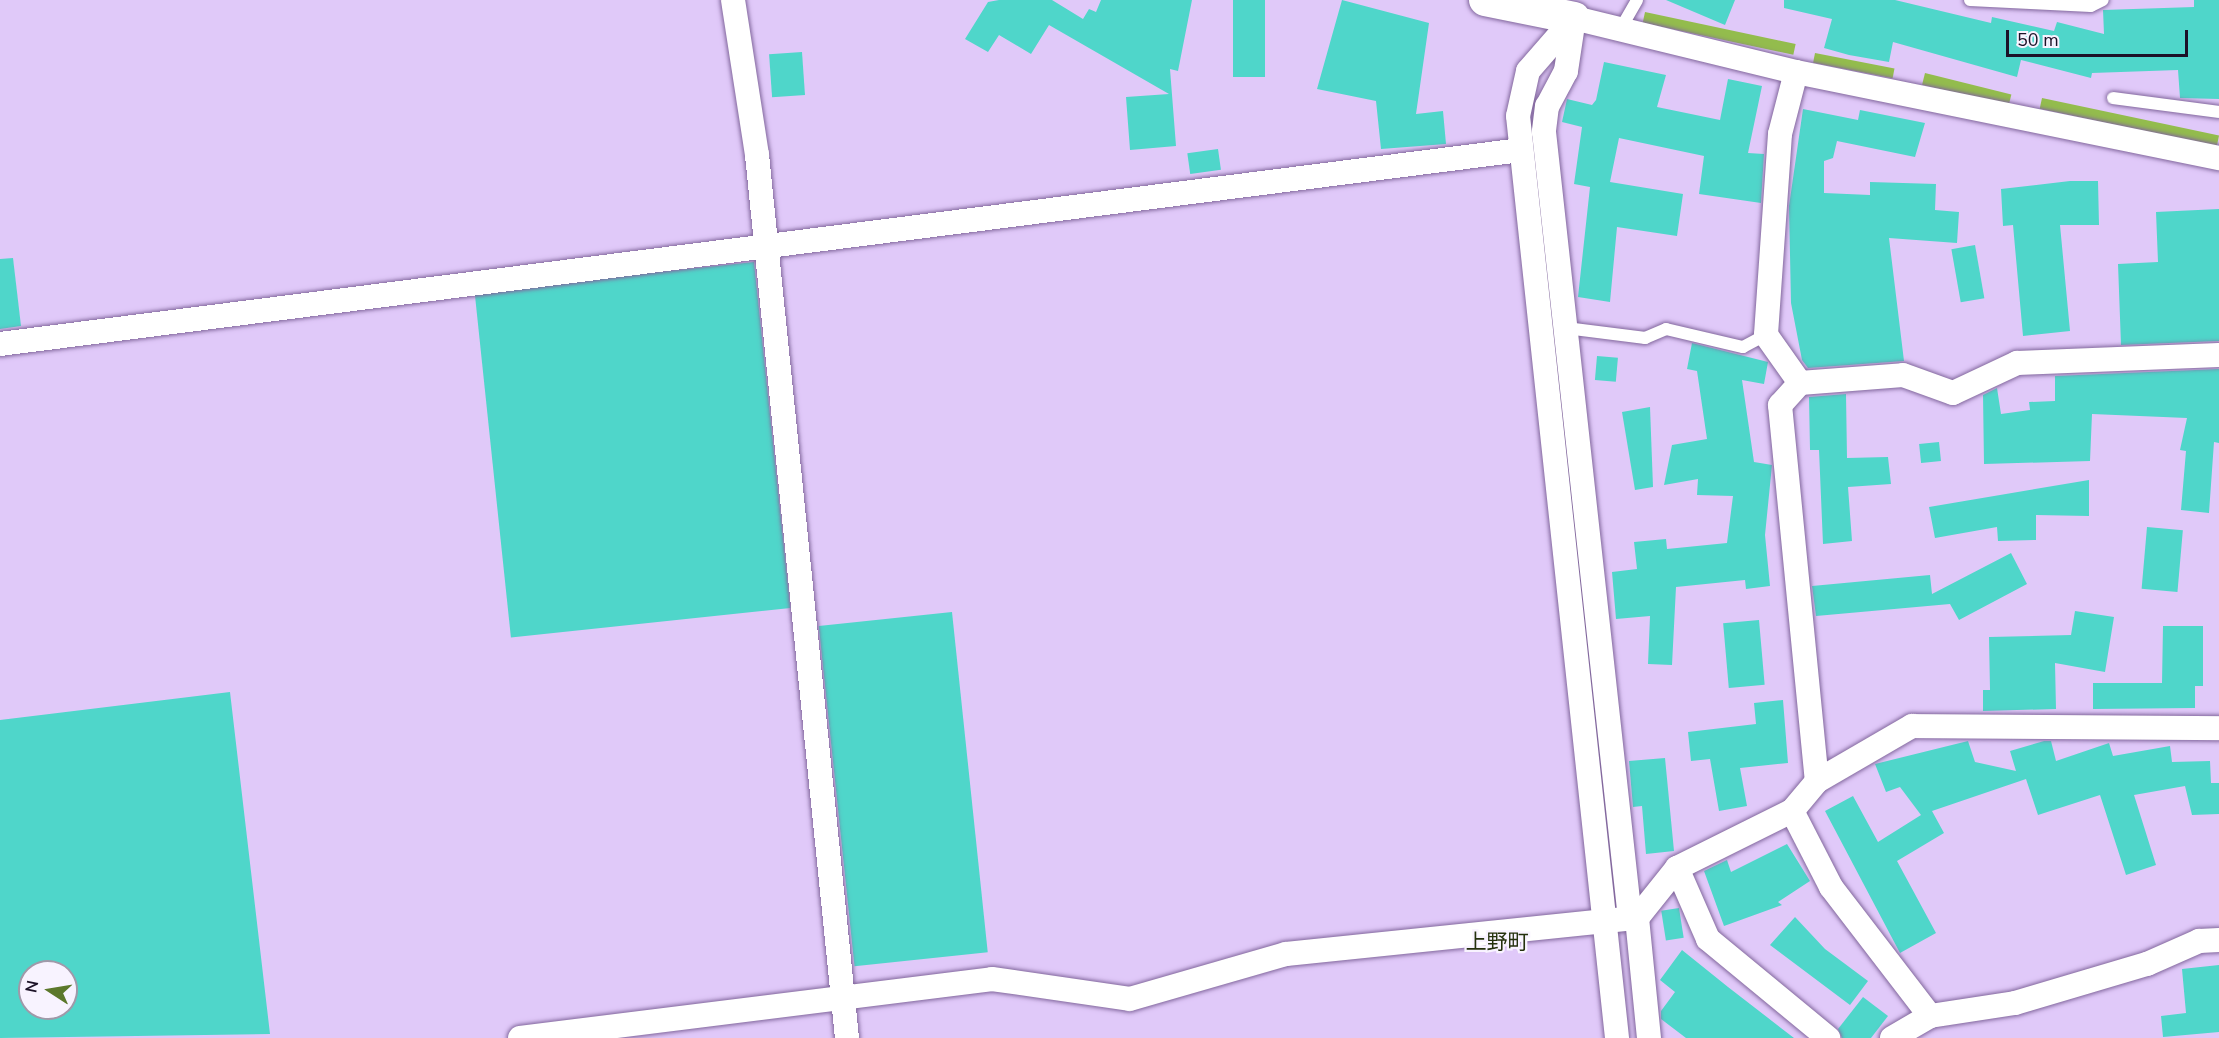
<!DOCTYPE html>
<html>
<head>
<meta charset="utf-8">
<style>
  body { margin:0 }
  #map { position:relative; width:2219px; height:1038px; overflow:hidden; background:#e0c9f9; font-family:"Nunito Sans","Noto Sans JP",sans-serif }
  div>[style] { position:absolute }
  [style*='--x'] { left:calc(var(--x)*1px); top:calc(var(--y)*1px); width:calc(var(--w)*1px); rotate:calc(var(--a)*1deg) }
  .water>* { inset:0; background:#93bc4d; transform-origin:0 0 }
  .building>* { inset:0; background:#4fd6ca; transform-origin:0 0 }
  .roads { filter:drop-shadow(0 0 2px #82679d) drop-shadow(0 0 2px #82679d) }
  .service>* { height:12px; margin:-6px; padding:0 6px; transform-origin:6px; border-radius:6px; background:#fff }
  .minor>* { height:24px; margin:-12px; padding:0 12px; transform-origin:12px; border-radius:12px; background:#fff }
  .tertiary>* { height:32px; margin:-16px; padding:0 16px; transform-origin:16px; border-radius:16px; background:#fff }
  span { translate:-50% -50%; white-space:nowrap; text-align:center; line-height:1.15; -webkit-text-stroke:4.5px #f8f3ff; paint-order:stroke }
  .quarter-label { font-size:21px; color:#24310d }
  .north { position:absolute; left:18px; top:960px; width:60px; height:60px; box-sizing:border-box; background:#f8f3ff; border:2px solid #a099a9; border-radius:50%; rotate:282deg; font-size:16px; font-weight:700; line-height:24px; text-align:center; color:#1c1227 }
  .north::after { content:''; display:block; margin:auto; width:21px; height:27px; background:#5c782c; clip-path:polygon(50% 0,100% 100%,50% 72%,0 100%) }
  .scale { position:absolute; left:2006px; top:30px; width:182px; height:27px; box-sizing:border-box; border:3px solid #1c1227; border-top:0; padding-left:8px; font-size:18px; line-height:21px; white-space:nowrap; color:#1c1227; -webkit-text-stroke:4px #f8f3ff; paint-order:stroke }
</style>
</head>
<body>
<div id="map">
  <div class="water">
    <i style="left:1645px;top:12px;width:154px;height:11px;rotate:12deg"></i>
    <i style="left:1815px;top:53px;width:81px;height:10px;rotate:11deg"></i>
    <i style="left:1925px;top:73px;width:89px;height:12px;rotate:14deg"></i>
    <i style="left:2042px;top:98px;width:181px;height:11px;rotate:12deg"></i>
  </div>
  <div class="building">
    <i style="clip-path:polygon(999px 0,1052px 0,1083px 19px,1089px 9px,1096px 12px,1101px 0,1192px 0,1178px 71px,1170px 69px,1176px 146px,1130px 150px,1126px 97px,1169px 94px,1049px 25px,1031px 54px,999px 35px,988px 52px,965px 39px,988px 2px)"></i>
    <i style="left:1233px;top:0;width:32px;height:77px"></i>
    <i style="clip-path:polygon(1342px 0,1429px 23px,1416px 114px,1443px 111px,1446px 144px,1381px 149px,1376px 101px,1317px 89px)"></i>
    <i style="clip-path:polygon(1666px 0,1735px 0,1725px 25px)"></i>
    <i style="clip-path:polygon(1784px 0,1895px 0,1991px 23px,1992px 17px,2054px 31px,2057px 22px,2104px 34px,2103px 10px,2194px 7px,2194px 0,2219px 0,2219px 99px,2180px 98px,2178px 70px,2092px 73px,2091px 78px,2021px 60px,2017px 77px,1893px 42px,1889px 62px,1849px 55px,1824px 48px,1832px 19px,1784px 8px)"></i>
    <i style="left:802px;top:52px;width:43px;height:33px;rotate:86deg"></i>
    <i style="clip-path:polygon(1604px 62px,1666px 75px,1657px 107px,1720px 120px,1728px 79px,1762px 86px,1748px 153px,1764px 154px,1761px 203px,1699px 194px,1704px 156px,1619px 138px,1610px 182px,1683px 194px,1677px 236px,1617px 227px,1610px 302px,1578px 297px,1590px 187px,1574px 184px,1582px 127px,1562px 122px,1567px 99px,1592px 105px,1596px 100px)"></i>
    <i style="clip-path:polygon(1803px 109px,1858px 120px,1860px 110px,1925px 123px,1915px 157px,1837px 141px,1833px 158px,1824px 161px,1824px 193px,1870px 195px,1870px 182px,1936px 184px,1935px 210px,1959px 212px,1957px 243px,1889px 238px,1904px 361px,1808px 368px,1802px 360px,1791px 303px,1789px 206px)"></i>
    <i style="left:1218px;top:149px;width:21px;height:31px;rotate:82deg"></i>
    <i style="clip-path:polygon(2070px 181px,2098px 181px,2099px 225px,2060px 225px,2070px 331px,2023px 336px,2013px 225px,2003px 226px,2001px 189px)"></i>
    <i style="clip-path:polygon(2219px 209px,2219px 341px,2121px 345px,2118px 264px,2158px 262px,2156px 212px)"></i>
    <i style="left:1975px;top:245px;width:54px;height:24px;rotate:80deg"></i>
    <i style="clip-path:polygon(13px 258px,21px 326px,0 329px,0 259px)"></i>
    <i style="left:754px;top:262px;width:348px;height:281px;rotate:84deg"></i>
    <i style="clip-path:polygon(1692px 343px,1768px 362px,1764px 384px,1742px 380px,1754px 462px,1772px 465px,1765px 535px,1770px 586px,1746px 589px,1745px 580px,1676px 587px,1672px 665px,1648px 664px,1650px 616px,1616px 619px,1612px 572px,1637px 569px,1634px 542px,1666px 539px,1667px 549px,1727px 543px,1733px 496px,1697px 495px,1698px 479px,1664px 485px,1672px 445px,1707px 439px,1697px 371px,1687px 369px)"></i>
    <i style="left:1597px;top:356px;width:21px;height:24px;rotate:5deg"></i>
    <i style="clip-path:polygon(2219px 369px,2219px 443px,2214px 442px,2209px 513px,2181px 510px,2186px 451px,2180px 450px,2187px 418px,2092px 414px,2090px 461px,1984px 464px,1983px 395px,1997px 388px,2001px 414px,2030px 410px,2029px 402px,2055px 401px,2055px 376px)"></i>
    <i style="clip-path:polygon(1846px 394px,1847px 458px,1888px 457px,1891px 484px,1848px 487px,1852px 541px,1823px 544px,1819px 450px,1810px 450px,1809px 397px)"></i>
    <i style="clip-path:polygon(1650px 407px,1653px 487px,1635px 490px,1622px 412px)"></i>
    <i style="left:1939px;top:442px;width:19px;height:20px;rotate:84deg"></i>
    <i style="clip-path:polygon(2089px 480px,2089px 516px,2036px 515px,2036px 540px,1998px 541px,1997px 527px,1935px 538px,1929px 507px)"></i>
    <i style="left:2147px;top:527px;width:36px;height:62px;rotate:5deg"></i>
    <i style="clip-path:polygon(2011px 553px,2027px 584px,1959px 620px,1950px 604px,1816px 616px,1812px 586px,1930px 575px,1932px 594px)"></i>
    <i style="clip-path:polygon(2075px 611px,2114px 617px,2105px 672px,2055px 663px,2056px 709px,1983px 711px,1983px 690px,1990px 690px,1989px 637px,2071px 635px)"></i>
    <i style="left:952px;top:612px;width:342px;height:134px;rotate:84deg"></i>
    <i style="left:1759px;top:620px;width:65px;height:36px;rotate:85deg"></i>
    <i style="clip-path:polygon(2163px 626px,2203px 626px,2203px 686px,2195px 686px,2195px 708px,2093px 709px,2093px 683px,2162px 683px)"></i>
    <i style="clip-path:polygon(evenodd,230px 692px,270px 1034px,0 1038px,0 720px,230px 692px,30px 972px,66px 972px,66px 1008px,30px 1008px,30px 972px)"></i>
    <i style="clip-path:polygon(1783px 700px,1788px 763px,1740px 768px,1747px 806px,1719px 811px,1710px 759px,1691px 761px,1688px 732px,1756px 724px,1754px 703px)"></i>
    <i style="clip-path:polygon(1968px 741px,1975px 762px,2016px 771px,2010px 751px,2044px 741px,2051px 741px,2056px 761px,2109px 743px,2113px 756px,2170px 746px,2172px 762px,2210px 761px,2211px 783px,2219px 783px,2219px 814px,2192px 815px,2185px 786px,2134px 795px,2156px 865px,2126px 875px,2100px 795px,2038px 815px,2026px 779px,1932px 811px,1944px 833px,1897px 861px,1936px 933px,1900px 953px,1825px 811px,1853px 796px,1878px 842px,1921px 815px,1900px 787px,1886px 792px,1875px 764px)"></i>
    <i style="clip-path:polygon(1665px 758px,1674px 851px,1646px 854px,1642px 806px,1633px 807px,1629px 761px)"></i>
    <i style="clip-path:polygon(1787px 844px,1810px 881px,1778px 902px,1782px 905px,1724px 926px,1704px 871px,1727px 860px,1731px 872px)"></i>
    <i style="left:1679px;top:908px;width:30px;height:18px;rotate:81deg"></i>
    <i style="clip-path:polygon(1795px 917px,1825px 949px,1868px 981px,1850px 1005px,1770px 945px)"></i>
    <i style="clip-path:polygon(1682px 950px,1728px 987px,1794px 1038px,1686px 1038px,1661px 1019px,1661px 1011px,1675px 992px,1660px 980px)"></i>
    <i style="clip-path:polygon(2219px 965px,2219px 1032px,2163px 1037px,2161px 1016px,2186px 1013px,2182px 969px)"></i>
    <i style="clip-path:polygon(1863px 997px,1888px 1016px,1871px 1038px,1842px 1038px,1838px 1029px)"></i>
  </div>
  <div class="roads">
    <div class="service">
      <i style="--x:1970;--y:0;--w:121;--a:2.8"></i>
      <i style="--x:2091;--y:6;--w:13;--a:-27"></i>
      <i style="--x:1621;--y:28;--w:32;--a:-60"></i>
      <i style="--x:2113;--y:98;--w:107;--a:7.5"></i>
      <i style="--x:1566;--y:328;--w:80;--a:7.2"></i>
      <i style="--x:1645;--y:338;--w:23;--a:-23"></i>
      <i style="--x:1666;--y:329;--w:79;--a:13.2"></i>
      <i style="--x:1743;--y:347;--w:26;--a:-28"></i>
    </div>
    <div class="minor">
      <i style="--x:733;--y:0;--w:157;--a:81.2"></i>
      <i style="--x:757;--y:155;--w:888;--a:84.18"></i>
      <i style="--x:1574;--y:18;--w:70;--a:131"></i>
      <i style="--x:1528;--y:71;--w:46;--a:102.5"></i>
      <i style="--x:1518;--y:116;--w:927;--a:83.87"></i>
      <i style="--x:1574;--y:18;--w:54;--a:98.6"></i>
      <i style="--x:1566;--y:71;--w:40;--a:118"></i>
      <i style="--x:1547;--y:106;--w:26;--a:97"></i>
      <i style="--x:1544;--y:132;--w:792;--a:83.76"></i>
      <i style="--x:1574;--y:18;--w:228;--a:13.7"></i>
      <i style="--x:1796;--y:72;--w:432;--a:11.5"></i>
      <i style="--x:1796;--y:72;--w:64;--a:104.5"></i>
      <i style="--x:1780;--y:134;--w:201;--a:94"></i>
      <i style="--x:1766;--y:335;--w:59;--a:54.7"></i>
      <i style="--x:1800;--y:383;--w:30;--a:132"></i>
      <i style="--x:1780;--y:405;--w:378;--a:84.4"></i>
      <i style="--x:0;--y:344;--w:1532;--a:-7.27"></i>
      <i style="--x:1800;--y:383;--w:103;--a:-4.4"></i>
      <i style="--x:1903;--y:375;--w:53;--a:19.8"></i>
      <i style="--x:1953;--y:393;--w:71;--a:-25.1"></i>
      <i style="--x:2017;--y:363;--w:202;--a:-2.3"></i>
      <i style="--x:1792;--y:811;--w:85;--a:62.8"></i>
      <i style="--x:1831;--y:887;--w:163;--a:52.5"></i>
      <i style="--x:1930;--y:1016;--w:44;--a:149.9"></i>
      <i style="--x:1677;--y:868;--w:77;--a:66.4"></i>
      <i style="--x:1708;--y:939;--w:156;--a:39.5"></i>
      <i style="--x:1637;--y:918;--w:121;--a:84.3"></i>
      <i style="--x:1930;--y:1016;--w:86;--a:-8.7"></i>
      <i style="--x:2015;--y:1003;--w:138;--a:-16.5"></i>
      <i style="--x:2147;--y:964;--w:57;--a:-23.9"></i>
      <i style="--x:2199;--y:941;--w:20;--a:-3"></i>
      <i style="--x:520;--y:1038;--w:476;--a:-7.1"></i>
      <i style="--x:992;--y:979;--w:139;--a:8.2"></i>
      <i style="--x:1130;--y:999;--w:162;--a:-16.1"></i>
      <i style="--x:1286;--y:954;--w:353;--a:-5.9"></i>
      <i style="--x:1637;--y:918;--w:64;--a:-51.3"></i>
      <i style="--x:1677;--y:868;--w:128;--a:-26.4"></i>
      <i style="--x:1792;--y:811;--w:39;--a:-50"></i>
      <i style="--x:1817;--y:781;--w:110;--a:-30.1"></i>
      <i style="--x:1912;--y:726;--w:307;--a:0.4"></i>
    </div>
    <div class="tertiary">
      <i style="--x:1485;--y:0;--w:91;--a:11.4"></i>
    </div>
  </div>
  <div class="quarter-label">
    <span style="left:1497px;top:942px">上野町</span>
  </div>
  <div class="north">N</div>
  <div class="scale">50 m</div>
</div>
</body>
</html>
